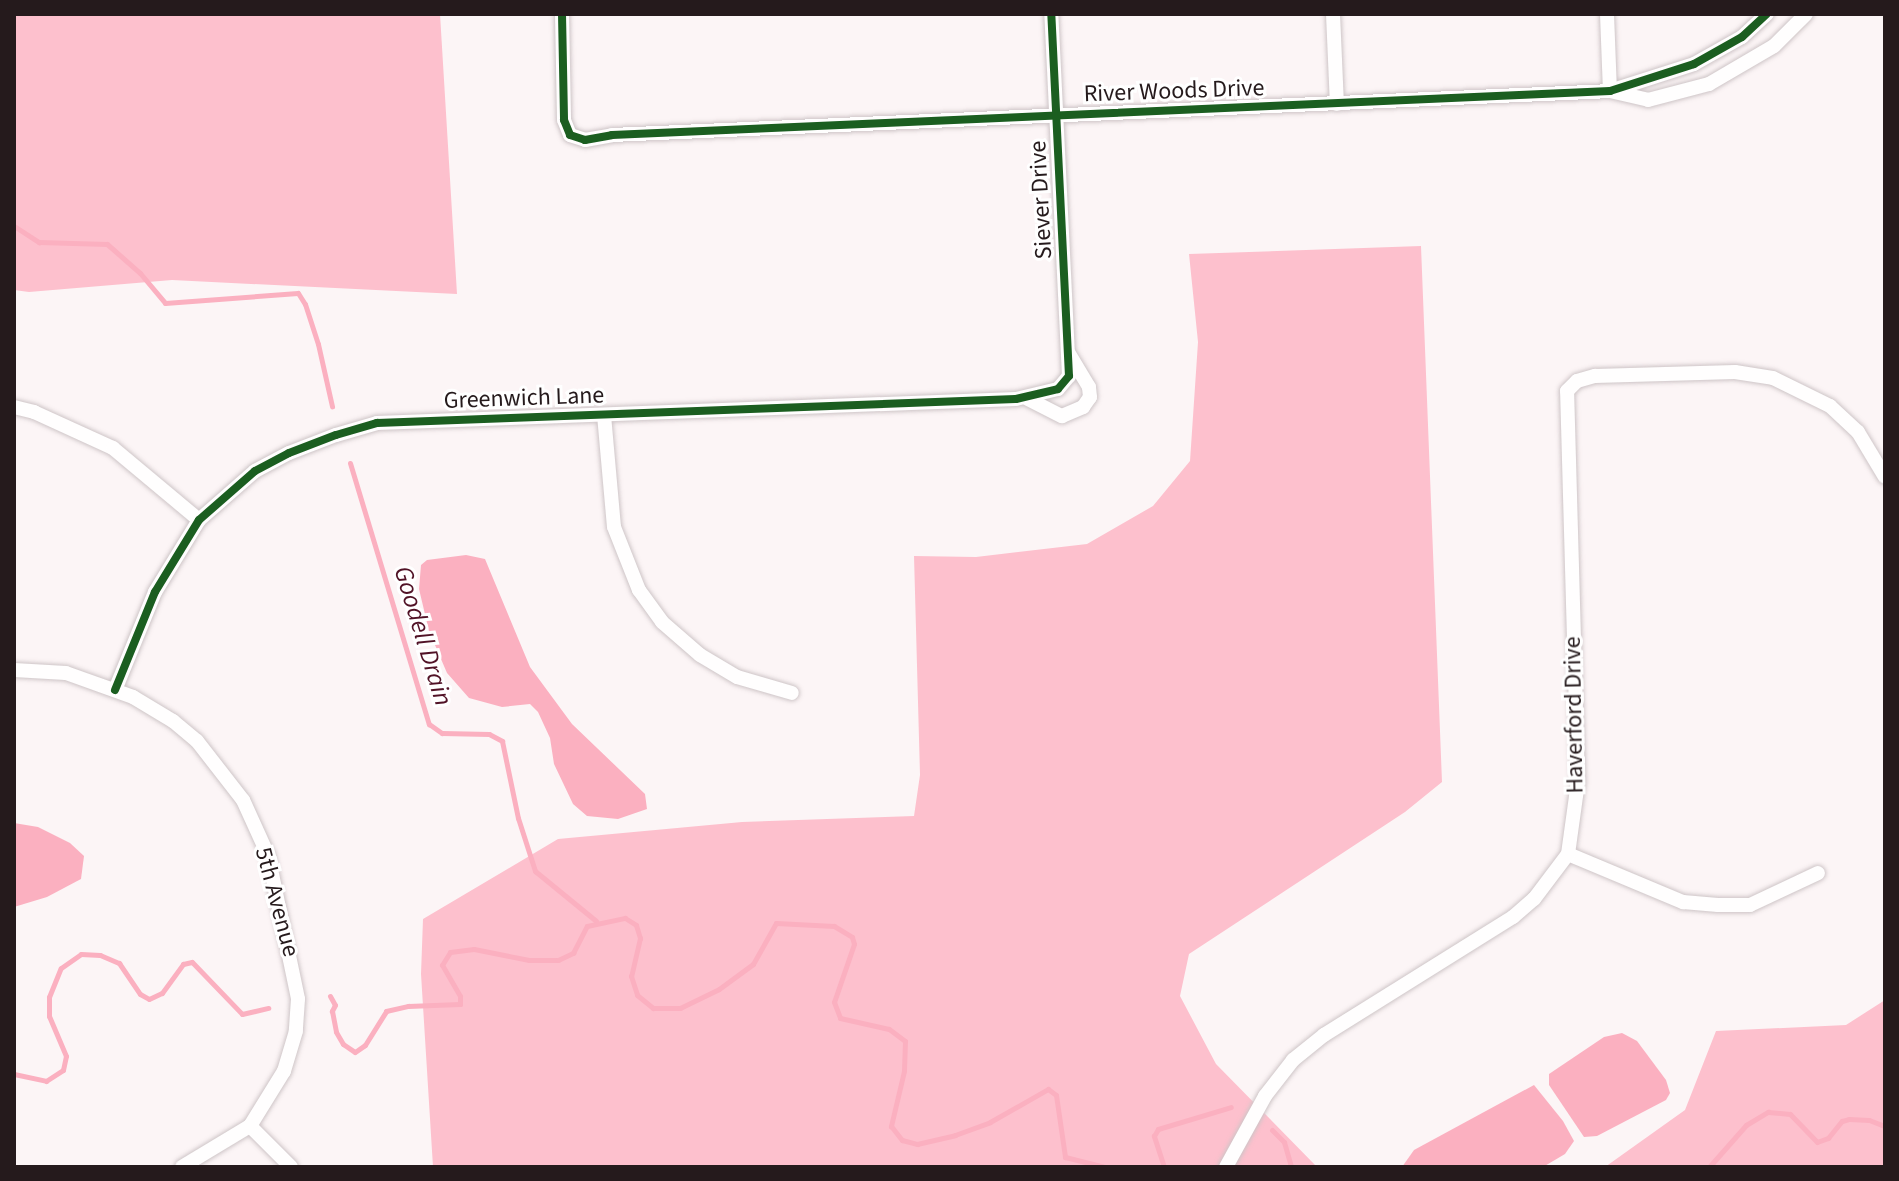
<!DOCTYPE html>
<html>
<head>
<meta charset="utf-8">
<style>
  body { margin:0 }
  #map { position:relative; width:1899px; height:1181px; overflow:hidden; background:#fcf5f6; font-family:"Source Sans 3",sans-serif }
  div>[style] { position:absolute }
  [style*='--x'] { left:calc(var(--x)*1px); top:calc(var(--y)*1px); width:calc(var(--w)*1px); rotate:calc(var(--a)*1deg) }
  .forest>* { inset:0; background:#fdc0cd }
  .water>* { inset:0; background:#fbb0c0 }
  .stream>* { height:5px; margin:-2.5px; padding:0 2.5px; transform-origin:2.5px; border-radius:2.5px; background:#fbb0c0 }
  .roads { filter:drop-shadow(0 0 2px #cec5c7) drop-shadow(0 0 2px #cec5c7) }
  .minor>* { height:14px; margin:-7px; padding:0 7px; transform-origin:7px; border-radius:7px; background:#fffefe }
  .cycleway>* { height:8px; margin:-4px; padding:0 4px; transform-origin:4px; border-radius:4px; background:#1b5e20 }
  span { translate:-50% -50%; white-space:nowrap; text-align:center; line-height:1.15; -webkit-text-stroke:6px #fff; paint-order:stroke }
  .street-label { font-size:24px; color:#251a1c }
  .water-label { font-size:26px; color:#511226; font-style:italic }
  .frame { position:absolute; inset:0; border:16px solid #251a1c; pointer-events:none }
</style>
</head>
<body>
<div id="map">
  <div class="forest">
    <i style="clip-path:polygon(14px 14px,440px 14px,457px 294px,172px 280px,29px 292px,14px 290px)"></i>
    <i style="clip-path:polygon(1421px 246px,1442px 782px,1405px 812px,1189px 954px,1180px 996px,1216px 1064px,1317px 1167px,433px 1167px,421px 974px,423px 919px,558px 839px,742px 822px,914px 816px,920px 775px,914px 556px,976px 557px,1087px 544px,1153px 506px,1190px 461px,1198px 342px,1189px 254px)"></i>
    <i style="clip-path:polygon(1885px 1000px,1885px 1167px,1605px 1167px,1685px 1110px,1716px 1031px,1846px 1025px)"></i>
  </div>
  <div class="water">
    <i style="clip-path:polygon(466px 555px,485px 559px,530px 667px,572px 724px,645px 794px,647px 809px,618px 819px,587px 816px,573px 804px,554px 764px,550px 738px,538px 712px,530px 704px,502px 707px,469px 698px,447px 673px,429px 631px,419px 589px,421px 565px,427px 560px)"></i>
    <i style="clip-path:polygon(14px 823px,38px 827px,70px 843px,84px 856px,81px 879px,47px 897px,14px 907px)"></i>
    <i style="clip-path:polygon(1622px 1033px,1637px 1041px,1666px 1080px,1670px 1093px,1666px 1100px,1597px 1136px,1584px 1137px,1549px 1085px,1549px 1074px,1604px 1037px)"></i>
    <i style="clip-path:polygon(1534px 1085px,1563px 1121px,1574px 1141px,1565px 1154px,1543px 1167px,1402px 1167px,1414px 1150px)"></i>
  </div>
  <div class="stream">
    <i style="--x:14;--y:226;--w:30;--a:33"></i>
    <i style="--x:39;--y:242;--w:68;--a:1.7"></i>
    <i style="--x:107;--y:244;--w:44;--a:41.3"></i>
    <i style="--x:140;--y:273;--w:39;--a:50"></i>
    <i style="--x:165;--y:303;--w:133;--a:-4.3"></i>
    <i style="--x:298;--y:293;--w:13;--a:58"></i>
    <i style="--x:305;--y:304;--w:42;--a:72"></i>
    <i style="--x:318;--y:344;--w:64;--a:77.3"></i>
    <i style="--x:350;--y:463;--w:273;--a:73.2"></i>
    <i style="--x:429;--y:724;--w:16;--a:35"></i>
    <i style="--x:442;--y:733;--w:47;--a:1.2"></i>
    <i style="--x:489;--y:734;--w:15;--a:28"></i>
    <i style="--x:502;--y:741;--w:79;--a:78.3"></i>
    <i style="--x:518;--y:818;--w:56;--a:72.2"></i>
    <i style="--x:535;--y:871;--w:79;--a:39.3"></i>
    <i style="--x:330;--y:996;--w:10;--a:61"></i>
    <i style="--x:335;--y:1005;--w:7;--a:117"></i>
    <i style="--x:332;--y:1011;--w:21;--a:79"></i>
    <i style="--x:336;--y:1032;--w:14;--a:60"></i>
    <i style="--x:343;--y:1044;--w:14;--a:34"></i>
    <i style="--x:355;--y:1052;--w:12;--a:-35"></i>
    <i style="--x:365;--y:1045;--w:40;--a:-58"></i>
    <i style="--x:386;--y:1011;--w:23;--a:-13"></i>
    <i style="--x:408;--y:1006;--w:52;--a:-2.2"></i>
    <i style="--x:460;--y:1004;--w:8;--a:-90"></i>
    <i style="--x:460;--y:996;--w:36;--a:-120"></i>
    <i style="--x:442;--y:965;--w:15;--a:-58"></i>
    <i style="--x:450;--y:952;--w:24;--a:-7"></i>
    <i style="--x:474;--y:949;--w:56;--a:11.3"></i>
    <i style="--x:529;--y:960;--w:29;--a:0"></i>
    <i style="--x:558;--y:960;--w:17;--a:-25"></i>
    <i style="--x:573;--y:953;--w:30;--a:-63"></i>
    <i style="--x:587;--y:926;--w:39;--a:-12"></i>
    <i style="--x:625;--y:918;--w:13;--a:32"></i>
    <i style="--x:636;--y:925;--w:14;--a:73"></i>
    <i style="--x:640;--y:938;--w:39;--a:103"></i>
    <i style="--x:631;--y:976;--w:20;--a:72"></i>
    <i style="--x:637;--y:995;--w:21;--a:39"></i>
    <i style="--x:653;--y:1008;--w:27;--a:0"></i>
    <i style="--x:680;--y:1008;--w:43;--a:-26"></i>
    <i style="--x:719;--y:989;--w:42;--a:-36.3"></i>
    <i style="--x:753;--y:964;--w:47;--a:-60.7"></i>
    <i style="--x:776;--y:923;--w:58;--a:3"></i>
    <i style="--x:834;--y:926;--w:21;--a:31"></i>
    <i style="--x:852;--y:937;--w:7;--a:74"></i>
    <i style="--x:854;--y:944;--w:61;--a:109"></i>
    <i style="--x:834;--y:1002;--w:17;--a:69"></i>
    <i style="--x:840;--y:1018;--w:50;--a:12.7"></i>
    <i style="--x:889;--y:1029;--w:20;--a:37"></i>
    <i style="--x:905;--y:1041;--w:30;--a:92"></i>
    <i style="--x:904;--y:1071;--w:57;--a:103.3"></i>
    <i style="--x:891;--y:1126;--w:18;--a:52"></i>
    <i style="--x:902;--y:1140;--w:16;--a:15"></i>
    <i style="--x:917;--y:1144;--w:39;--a:-13"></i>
    <i style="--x:955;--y:1135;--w:37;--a:-20"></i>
    <i style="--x:990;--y:1122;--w:67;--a:-29.6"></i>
    <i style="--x:1048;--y:1089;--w:10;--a:37"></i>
    <i style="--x:1056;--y:1095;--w:63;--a:81.7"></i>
    <i style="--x:1065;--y:1157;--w:41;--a:14"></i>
    <i style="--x:14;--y:1074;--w:33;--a:12"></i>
    <i style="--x:46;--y:1081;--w:20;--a:-33"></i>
    <i style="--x:63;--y:1070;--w:14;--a:-78"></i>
    <i style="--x:66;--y:1056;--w:43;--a:-113"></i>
    <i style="--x:49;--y:1016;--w:19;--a:-90"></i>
    <i style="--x:49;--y:997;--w:31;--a:-68"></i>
    <i style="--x:61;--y:968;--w:24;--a:-35"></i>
    <i style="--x:81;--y:954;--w:19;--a:3"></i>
    <i style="--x:100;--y:955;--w:21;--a:23"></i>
    <i style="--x:119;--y:963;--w:37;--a:56"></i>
    <i style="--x:140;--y:994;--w:10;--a:29"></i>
    <i style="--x:149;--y:999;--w:14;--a:-25"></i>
    <i style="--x:162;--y:993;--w:36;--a:-54"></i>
    <i style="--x:183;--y:964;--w:9;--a:-13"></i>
    <i style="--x:192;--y:962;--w:72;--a:46.1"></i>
    <i style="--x:242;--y:1014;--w:27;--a:-13"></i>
    <i style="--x:1272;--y:1130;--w:17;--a:45"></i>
    <i style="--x:1284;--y:1142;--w:26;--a:74"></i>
    <i style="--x:1164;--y:1167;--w:33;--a:-108"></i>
    <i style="--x:1154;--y:1136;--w:8;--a:-60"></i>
    <i style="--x:1158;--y:1129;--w:76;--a:-16.8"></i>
    <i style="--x:1709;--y:1167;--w:56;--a:-48.6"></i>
    <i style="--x:1746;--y:1125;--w:26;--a:-31"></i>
    <i style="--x:1768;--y:1112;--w:22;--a:5"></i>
    <i style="--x:1790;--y:1114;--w:39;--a:46"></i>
    <i style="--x:1817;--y:1142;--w:12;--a:-20"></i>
    <i style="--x:1828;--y:1138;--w:22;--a:-51"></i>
    <i style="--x:1842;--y:1121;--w:7;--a:-16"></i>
    <i style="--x:1849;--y:1119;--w:20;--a:3"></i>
    <i style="--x:1869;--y:1120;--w:17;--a:21"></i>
  </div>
  <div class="roads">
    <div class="minor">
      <i style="--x:562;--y:14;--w:106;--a:88.9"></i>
      <i style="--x:564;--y:120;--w:16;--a:68"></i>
      <i style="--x:570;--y:135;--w:16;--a:18"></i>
      <i style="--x:585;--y:140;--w:27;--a:-10"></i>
      <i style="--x:612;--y:135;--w:999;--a:-2.52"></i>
      <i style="--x:1610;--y:91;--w:88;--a:-17.8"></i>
      <i style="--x:1694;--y:64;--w:55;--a:-29.4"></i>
      <i style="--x:1742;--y:37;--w:34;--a:-43"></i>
      <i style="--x:1333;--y:14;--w:90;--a:87.5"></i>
      <i style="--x:1607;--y:14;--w:77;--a:87.8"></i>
      <i style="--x:1610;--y:91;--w:39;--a:13"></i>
      <i style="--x:1648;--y:100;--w:63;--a:-14.7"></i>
      <i style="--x:1709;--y:84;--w:75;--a:-30.3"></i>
      <i style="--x:1774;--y:46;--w:45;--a:-45"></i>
      <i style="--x:1028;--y:399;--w:38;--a:27"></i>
      <i style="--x:1062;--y:416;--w:23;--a:-23"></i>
      <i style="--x:1083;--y:407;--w:12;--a:-55"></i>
      <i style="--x:1090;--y:397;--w:10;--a:-96"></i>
      <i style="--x:1089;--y:387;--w:39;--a:-121"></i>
      <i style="--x:14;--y:407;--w:21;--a:14"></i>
      <i style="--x:34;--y:412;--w:87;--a:24.5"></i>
      <i style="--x:113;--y:448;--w:112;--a:39.9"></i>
      <i style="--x:604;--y:415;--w:112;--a:84.9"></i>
      <i style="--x:614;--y:527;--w:68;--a:68.4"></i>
      <i style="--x:639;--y:590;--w:39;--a:54"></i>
      <i style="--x:662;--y:622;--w:50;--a:41"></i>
      <i style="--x:700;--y:655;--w:43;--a:30.7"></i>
      <i style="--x:737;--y:677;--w:57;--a:16.2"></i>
      <i style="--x:14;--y:670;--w:52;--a:3.3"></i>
      <i style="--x:66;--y:673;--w:71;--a:19.7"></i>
      <i style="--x:133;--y:697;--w:47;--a:31"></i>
      <i style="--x:173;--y:721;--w:31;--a:40"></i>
      <i style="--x:197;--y:741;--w:75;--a:52.1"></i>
      <i style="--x:243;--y:800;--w:60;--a:65.6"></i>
      <i style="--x:268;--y:855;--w:147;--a:78.2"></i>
      <i style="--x:298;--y:999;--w:32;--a:94"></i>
      <i style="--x:296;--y:1031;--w:42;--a:106.7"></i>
      <i style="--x:284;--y:1071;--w:65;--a:121.7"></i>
      <i style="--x:115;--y:690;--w:106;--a:-67.8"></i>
      <i style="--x:155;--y:592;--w:84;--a:-58.6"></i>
      <i style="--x:199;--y:520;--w:74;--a:-41.2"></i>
      <i style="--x:255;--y:471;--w:38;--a:-28"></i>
      <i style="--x:289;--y:453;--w:50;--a:-21"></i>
      <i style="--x:336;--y:435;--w:43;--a:-16.3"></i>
      <i style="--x:377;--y:423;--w:639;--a:-2.15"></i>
      <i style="--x:1016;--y:399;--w:43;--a:-13.4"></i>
      <i style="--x:1058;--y:389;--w:17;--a:-50"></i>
      <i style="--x:1069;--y:376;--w:362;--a:-92.8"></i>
      <i style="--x:1568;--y:854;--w:125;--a:22.7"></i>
      <i style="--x:1683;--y:902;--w:35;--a:5"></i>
      <i style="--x:1718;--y:905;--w:32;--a:0"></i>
      <i style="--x:1750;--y:905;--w:75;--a:-25.2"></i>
      <i style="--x:250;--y:1126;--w:58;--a:45"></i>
      <i style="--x:182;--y:1167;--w:79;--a:-31.1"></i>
      <i style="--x:1226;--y:1167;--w:81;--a:-61.2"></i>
      <i style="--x:1265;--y:1096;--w:46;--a:-52.1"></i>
      <i style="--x:1293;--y:1060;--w:40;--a:-39"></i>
      <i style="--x:1324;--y:1035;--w:223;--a:-32"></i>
      <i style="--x:1513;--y:917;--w:28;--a:-41"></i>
      <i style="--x:1534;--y:899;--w:56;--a:-52.9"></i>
      <i style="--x:1568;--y:854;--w:73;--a:-82.1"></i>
      <i style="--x:1578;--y:782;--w:391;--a:-91.6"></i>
      <i style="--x:1567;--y:391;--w:14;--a:-45"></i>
      <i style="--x:1577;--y:381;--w:19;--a:-16"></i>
      <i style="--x:1595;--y:376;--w:140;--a:-1.6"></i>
      <i style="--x:1735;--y:372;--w:38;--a:9"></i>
      <i style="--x:1773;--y:378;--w:64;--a:26.2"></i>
      <i style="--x:1830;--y:406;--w:38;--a:43"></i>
      <i style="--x:1858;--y:432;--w:52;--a:59"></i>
    </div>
  </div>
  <div class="cycleway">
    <i style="--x:562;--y:14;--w:106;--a:88.9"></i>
    <i style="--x:564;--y:120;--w:16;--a:68"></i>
    <i style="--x:570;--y:135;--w:16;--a:18"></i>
    <i style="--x:585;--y:140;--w:27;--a:-10"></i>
    <i style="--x:612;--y:135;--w:999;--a:-2.52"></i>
    <i style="--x:1610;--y:91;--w:88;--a:-17.8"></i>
    <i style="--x:1694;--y:64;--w:55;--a:-29.4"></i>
    <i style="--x:1742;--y:37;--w:34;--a:-43"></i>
    <i style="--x:115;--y:690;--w:106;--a:-67.8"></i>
    <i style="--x:155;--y:592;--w:84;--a:-58.6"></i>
    <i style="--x:199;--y:520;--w:74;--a:-41.2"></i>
    <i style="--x:255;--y:471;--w:38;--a:-28"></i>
    <i style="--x:289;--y:453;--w:50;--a:-21"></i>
    <i style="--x:336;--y:435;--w:43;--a:-16.3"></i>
    <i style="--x:377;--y:423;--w:639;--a:-2.15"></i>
    <i style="--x:1016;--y:399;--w:43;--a:-13.4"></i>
    <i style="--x:1058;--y:389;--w:17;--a:-50"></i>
    <i style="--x:1069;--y:376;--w:362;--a:-92.8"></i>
  </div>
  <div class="street-label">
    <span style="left:1174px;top:91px;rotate:-2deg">River Woods Drive</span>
    <span style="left:1041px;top:200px;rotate:-93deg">Siever Drive</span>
    <span style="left:524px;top:398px;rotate:-2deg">Greenwich Lane</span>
    <span style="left:1574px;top:715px;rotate:-91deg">Haverford Drive</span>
    <span style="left:277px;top:902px;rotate:75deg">5th Avenue</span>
  </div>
  <div class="water-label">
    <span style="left:423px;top:636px;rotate:73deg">Goodell Drain</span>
  </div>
  <div class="frame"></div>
</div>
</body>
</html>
